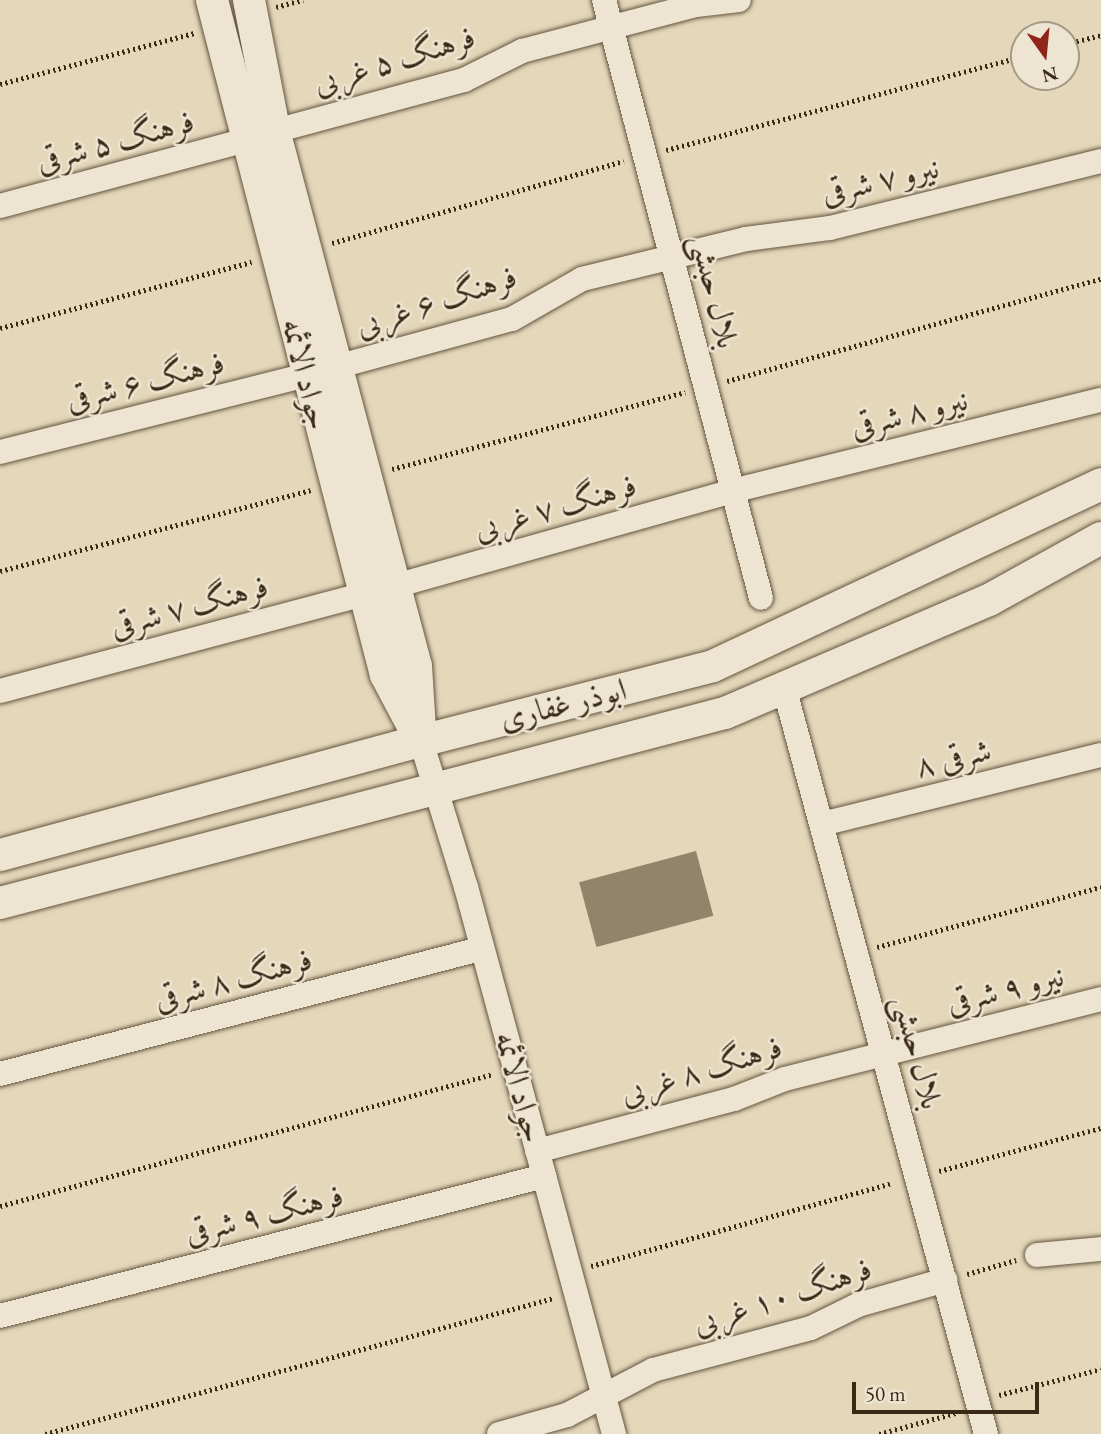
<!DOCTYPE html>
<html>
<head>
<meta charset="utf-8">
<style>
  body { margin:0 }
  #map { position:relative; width:1101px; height:1434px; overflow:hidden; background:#e4d7ba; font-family:"EB Garamond",Amiri,serif }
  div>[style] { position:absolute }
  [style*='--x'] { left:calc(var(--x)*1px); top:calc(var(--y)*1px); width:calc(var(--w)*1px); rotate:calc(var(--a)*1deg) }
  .building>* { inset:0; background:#92846b; transform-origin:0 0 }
  .path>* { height:4.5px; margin-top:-2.25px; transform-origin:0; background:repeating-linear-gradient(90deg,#3a2a15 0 2px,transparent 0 5.5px) }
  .roads { filter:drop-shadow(0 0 2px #64553e) drop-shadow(0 0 2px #64553e) }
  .minor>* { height:24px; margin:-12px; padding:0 12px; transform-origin:12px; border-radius:12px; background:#ede5d2 }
  .tertiary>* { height:32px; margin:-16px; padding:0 16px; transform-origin:16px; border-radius:16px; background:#ede5d2 }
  span { translate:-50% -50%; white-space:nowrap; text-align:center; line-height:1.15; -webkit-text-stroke:5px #ede5d2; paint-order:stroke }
  .street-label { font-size:32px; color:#3a2a15 }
  .north { position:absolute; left:1010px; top:21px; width:70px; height:70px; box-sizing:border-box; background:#ede5d2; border:2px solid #a59a86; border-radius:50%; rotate:165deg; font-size:19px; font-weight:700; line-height:28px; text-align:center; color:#3a2a15 }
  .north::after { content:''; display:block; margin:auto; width:24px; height:32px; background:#8f2418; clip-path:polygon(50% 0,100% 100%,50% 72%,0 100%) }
  .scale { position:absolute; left:852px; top:1382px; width:187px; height:32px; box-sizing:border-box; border:4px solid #3a2a15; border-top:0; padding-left:9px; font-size:21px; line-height:24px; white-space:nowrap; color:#3a2a15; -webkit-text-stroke:5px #ede5d2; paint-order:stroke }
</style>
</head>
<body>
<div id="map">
  <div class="building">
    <i style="left:696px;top:851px;width:67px;height:121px;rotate:75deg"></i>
  </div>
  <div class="path">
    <i style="--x:276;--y:7;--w:28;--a:-15"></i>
    <i style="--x:1066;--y:44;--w:36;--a:-14"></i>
    <i style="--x:0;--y:84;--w:202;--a:-14.7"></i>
    <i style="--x:666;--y:150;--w:370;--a:-14.7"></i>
    <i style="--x:332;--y:243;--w:303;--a:-15.7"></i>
    <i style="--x:0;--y:328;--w:260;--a:-14.7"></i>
    <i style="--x:727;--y:381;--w:388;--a:-15.3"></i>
    <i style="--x:392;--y:469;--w:303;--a:-14.7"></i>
    <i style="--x:0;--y:571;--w:321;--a:-14.6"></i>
    <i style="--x:877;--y:947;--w:232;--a:-15"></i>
    <i style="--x:939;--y:1171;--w:168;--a:-14.9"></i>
    <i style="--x:0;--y:1206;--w:510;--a:-14.99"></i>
    <i style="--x:591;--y:1266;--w:313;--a:-15.4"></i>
    <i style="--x:967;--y:1274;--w:51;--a:-15.9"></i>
    <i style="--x:999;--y:1395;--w:105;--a:-14.3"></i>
    <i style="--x:45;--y:1434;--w:527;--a:-14.96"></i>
    <i style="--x:879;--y:1434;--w:80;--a:-15.3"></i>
  </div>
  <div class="roads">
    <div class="minor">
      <i style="--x:604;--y:0;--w:618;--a:75.29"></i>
      <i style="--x:275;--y:131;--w:196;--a:-15.1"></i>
      <i style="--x:464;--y:80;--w:65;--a:-26.6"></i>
      <i style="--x:522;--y:51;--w:180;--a:-14.8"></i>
      <i style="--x:696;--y:5;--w:43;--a:-6.6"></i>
      <i style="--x:0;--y:206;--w:256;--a:-15"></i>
      <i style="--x:336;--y:367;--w:182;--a:-15.3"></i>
      <i style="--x:512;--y:319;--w:81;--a:-29.7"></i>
      <i style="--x:582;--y:279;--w:169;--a:-13.7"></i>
      <i style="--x:746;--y:239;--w:85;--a:-7.5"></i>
      <i style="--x:830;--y:228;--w:279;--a:-13.9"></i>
      <i style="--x:0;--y:452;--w:316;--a:-14.1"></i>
      <i style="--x:784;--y:687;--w:774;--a:74.87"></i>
      <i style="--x:0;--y:691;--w:409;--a:-14.9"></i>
      <i style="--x:395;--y:586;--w:350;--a:-15.7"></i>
      <i style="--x:732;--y:491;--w:380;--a:-13.9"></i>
      <i style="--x:421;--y:741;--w:153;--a:72.9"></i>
      <i style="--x:466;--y:887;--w:567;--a:74.86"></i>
      <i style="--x:822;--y:824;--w:287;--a:-13.9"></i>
      <i style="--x:0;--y:1074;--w:498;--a:-14.6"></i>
      <i style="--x:537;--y:1151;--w:204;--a:-14.8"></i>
      <i style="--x:734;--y:1099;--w:55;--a:-21.4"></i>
      <i style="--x:785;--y:1079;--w:326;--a:-14.2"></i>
      <i style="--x:1037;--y:1255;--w:64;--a:-5.4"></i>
      <i style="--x:0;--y:1316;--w:562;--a:-14.43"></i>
      <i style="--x:499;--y:1434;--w:71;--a:-15.6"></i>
      <i style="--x:567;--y:1415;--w:97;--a:-27.6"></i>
      <i style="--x:653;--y:1370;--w:163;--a:-14.9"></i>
      <i style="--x:811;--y:1328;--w:52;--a:-26.1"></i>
      <i style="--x:858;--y:1305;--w:91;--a:-16"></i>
    </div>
    <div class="tertiary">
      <i style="--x:212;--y:0;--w:697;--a:75.55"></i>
      <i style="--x:386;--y:675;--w:75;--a:62.1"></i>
      <i style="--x:249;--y:0;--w:136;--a:79"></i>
      <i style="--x:275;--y:134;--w:550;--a:75.16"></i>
      <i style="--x:416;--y:666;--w:63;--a:86.4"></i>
      <i style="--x:0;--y:855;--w:436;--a:-15.2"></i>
      <i style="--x:421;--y:741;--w:301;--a:-14.4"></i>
      <i style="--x:713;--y:666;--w:429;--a:-25.1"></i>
      <i style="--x:0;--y:903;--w:749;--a:-14.69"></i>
      <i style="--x:725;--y:713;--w:287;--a:-23.2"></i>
      <i style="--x:989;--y:600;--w:128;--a:-29"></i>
    </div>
  </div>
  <div class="street-label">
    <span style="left:394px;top:60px;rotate:-17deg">فرهنگ ۵ غربی</span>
    <span style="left:115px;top:141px;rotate:-15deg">فرهنگ ۵ شرقی</span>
    <span style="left:880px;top:180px;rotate:-13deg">نیرو ۷ شرقی</span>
    <span style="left:715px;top:291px;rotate:76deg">بلال حبشی</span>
    <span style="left:436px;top:301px;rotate:-18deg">فرهنگ ۶ غربی</span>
    <span style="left:306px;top:374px;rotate:76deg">جواد الائمه</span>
    <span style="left:145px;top:381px;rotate:-14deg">فرهنگ ۶ شرقی</span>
    <span style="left:909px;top:413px;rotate:-14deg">نیرو ۸ شرقی</span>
    <span style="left:555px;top:507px;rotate:-16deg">فرهنگ ۷ غربی</span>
    <span style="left:189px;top:606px;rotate:-15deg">فرهنگ ۷ شرقی</span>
    <span style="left:563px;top:704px;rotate:-14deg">ابوذر غفاری</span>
    <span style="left:953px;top:758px;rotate:-14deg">۸ شرقی</span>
    <span style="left:233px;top:979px;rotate:-15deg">فرهنگ ۸ شرقی</span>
    <span style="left:1005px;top:989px;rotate:-14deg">نیرو ۹ شرقی</span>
    <span style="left:918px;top:1052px;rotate:75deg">بلال حبشی</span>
    <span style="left:701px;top:1070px;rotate:-17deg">فرهنگ ۸ غربی</span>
    <span style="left:520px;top:1087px;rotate:75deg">جواد الائمه</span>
    <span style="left:264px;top:1214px;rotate:-14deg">فرهنگ ۹ شرقی</span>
    <span style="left:782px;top:1296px;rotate:-18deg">فرهنگ ۱۰ غربی</span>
  </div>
  <div class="north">N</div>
  <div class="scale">50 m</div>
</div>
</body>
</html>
